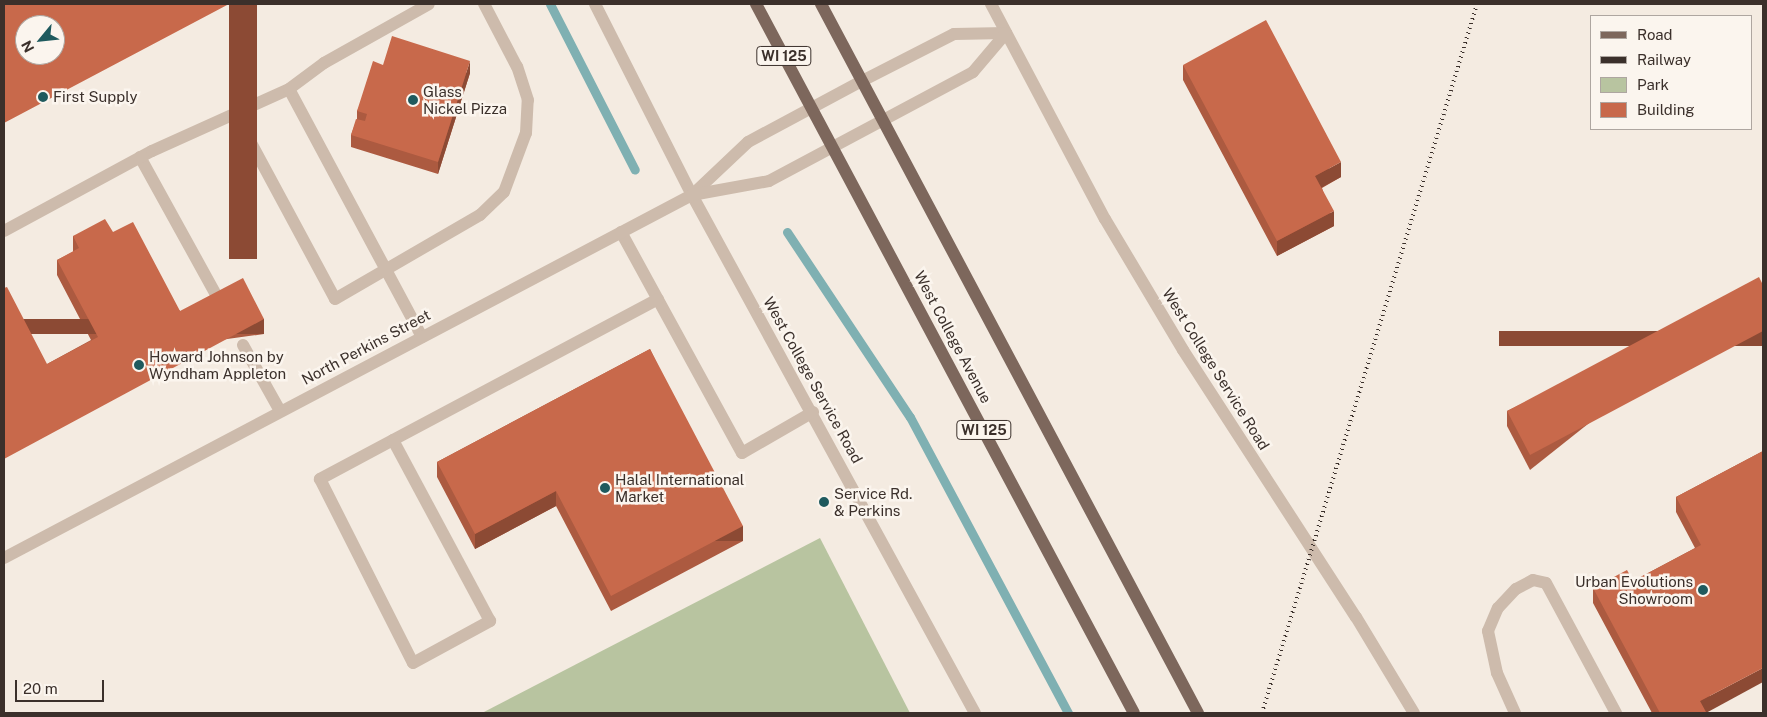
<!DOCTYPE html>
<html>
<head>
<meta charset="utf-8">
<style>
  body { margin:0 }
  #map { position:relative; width:1767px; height:717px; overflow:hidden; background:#f4ebe1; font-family:"Public Sans",sans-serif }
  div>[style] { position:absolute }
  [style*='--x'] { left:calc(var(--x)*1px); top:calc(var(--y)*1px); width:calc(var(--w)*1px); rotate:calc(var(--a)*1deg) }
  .green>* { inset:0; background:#b8c4a0 }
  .stream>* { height:9px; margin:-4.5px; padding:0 4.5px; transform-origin:4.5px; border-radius:4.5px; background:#7fb0b2 }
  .minor>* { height:12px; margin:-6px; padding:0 6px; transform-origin:6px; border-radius:6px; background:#cdbbac }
  .major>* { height:12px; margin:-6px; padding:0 6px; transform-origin:6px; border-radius:6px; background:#7d675c }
  .rail>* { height:4px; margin-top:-2px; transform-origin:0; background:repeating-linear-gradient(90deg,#3b302b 0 1px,transparent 0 5px) }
  .wall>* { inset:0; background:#ac5a40 }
  .shaded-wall>* { inset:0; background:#8c4a34; transform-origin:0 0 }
  .building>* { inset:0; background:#c8694b }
  .dots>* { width:14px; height:14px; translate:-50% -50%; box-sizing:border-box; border:2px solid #fbf5ee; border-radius:50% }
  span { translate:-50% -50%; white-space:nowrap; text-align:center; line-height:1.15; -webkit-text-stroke:5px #fbf5ee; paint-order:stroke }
  .shield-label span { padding:1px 4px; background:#fbf5ee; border:1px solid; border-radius:4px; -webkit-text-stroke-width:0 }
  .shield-label { font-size:14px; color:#3b302b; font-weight:700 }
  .poi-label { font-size:15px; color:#3b302b }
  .left { translate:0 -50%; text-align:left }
  .right { translate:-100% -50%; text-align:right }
  .street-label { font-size:15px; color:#3b302b }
  .frame { position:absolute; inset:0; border:5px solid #3b302b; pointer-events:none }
  .legend { position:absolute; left:1590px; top:15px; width:162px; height:115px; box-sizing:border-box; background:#fbf5ee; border:1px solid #aea6a0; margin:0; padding:6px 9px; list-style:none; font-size:15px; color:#3b302b }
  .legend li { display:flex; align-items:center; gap:10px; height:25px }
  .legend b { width:25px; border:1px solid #aea6a0 }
  .north { position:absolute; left:15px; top:15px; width:50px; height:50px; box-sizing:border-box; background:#fbf5ee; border:1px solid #aea6a0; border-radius:50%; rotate:242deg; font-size:14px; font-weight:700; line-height:20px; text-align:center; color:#3b302b }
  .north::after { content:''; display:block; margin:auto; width:18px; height:22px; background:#1f5a5e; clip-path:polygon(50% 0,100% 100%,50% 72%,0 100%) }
  .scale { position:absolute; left:15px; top:680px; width:89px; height:22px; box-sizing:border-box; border:2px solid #3b302b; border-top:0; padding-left:6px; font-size:15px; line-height:18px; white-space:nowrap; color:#3b302b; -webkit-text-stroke:4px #fbf5ee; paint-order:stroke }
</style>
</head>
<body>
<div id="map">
  <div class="green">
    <i style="clip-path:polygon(820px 538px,910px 713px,482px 713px)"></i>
  </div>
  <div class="stream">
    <i style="--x:550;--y:4;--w:186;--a:62.9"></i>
    <i style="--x:787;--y:232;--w:222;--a:56.4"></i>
    <i style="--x:910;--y:417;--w:336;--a:61.9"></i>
  </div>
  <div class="minor">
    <i style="--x:595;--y:4;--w:214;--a:63.1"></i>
    <i style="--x:692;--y:195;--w:590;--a:61.35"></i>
    <i style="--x:991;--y:4;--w:243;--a:62.1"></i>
    <i style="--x:1105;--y:219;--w:152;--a:59.2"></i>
    <i style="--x:1183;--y:350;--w:318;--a:57.1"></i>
    <i style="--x:1356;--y:617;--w:112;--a:58.9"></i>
    <i style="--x:235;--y:113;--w:211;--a:61.7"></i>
    <i style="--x:335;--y:299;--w:168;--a:-30.1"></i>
    <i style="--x:480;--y:215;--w:33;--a:-44"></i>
    <i style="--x:504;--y:192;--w:63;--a:-69.6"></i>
    <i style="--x:526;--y:133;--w:33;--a:-87"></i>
    <i style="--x:528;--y:100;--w:35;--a:-108"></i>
    <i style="--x:517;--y:67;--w:71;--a:-117.6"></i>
    <i style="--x:140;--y:157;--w:168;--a:61.1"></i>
    <i style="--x:692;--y:195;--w:77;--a:-43.4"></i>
    <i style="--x:748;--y:142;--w:129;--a:-28.2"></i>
    <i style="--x:862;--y:81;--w:103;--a:-27.1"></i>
    <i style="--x:954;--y:34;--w:52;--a:-1.1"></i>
    <i style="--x:4;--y:231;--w:168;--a:-28.4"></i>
    <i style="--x:152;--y:151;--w:150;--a:-24.3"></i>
    <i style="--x:621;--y:232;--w:252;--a:61.3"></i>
    <i style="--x:742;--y:453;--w:82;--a:-30"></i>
    <i style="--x:422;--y:337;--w:281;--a:-118.2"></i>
    <i style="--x:289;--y:89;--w:44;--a:-36.6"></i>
    <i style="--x:324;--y:63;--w:120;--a:-29.3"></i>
    <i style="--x:243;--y:345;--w:76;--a:60.7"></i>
    <i style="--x:393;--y:440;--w:83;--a:151.9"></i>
    <i style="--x:320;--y:479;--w:206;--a:63.2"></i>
    <i style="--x:413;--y:663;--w:88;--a:-28.6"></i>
    <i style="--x:490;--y:621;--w:205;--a:-118.2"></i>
    <i style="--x:393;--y:440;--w:300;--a:-28"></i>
    <i style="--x:4;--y:558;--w:778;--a:-27.82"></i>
    <i style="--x:692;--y:195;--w:78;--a:-10.3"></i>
    <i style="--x:769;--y:181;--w:231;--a:-28.1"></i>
    <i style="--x:973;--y:72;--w:51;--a:-49.8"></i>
    <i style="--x:1515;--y:713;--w:44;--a:-114.2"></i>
    <i style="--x:1497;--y:673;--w:43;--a:-102.1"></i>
    <i style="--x:1488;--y:631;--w:25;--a:-67"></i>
    <i style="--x:1498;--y:608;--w:26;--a:-47"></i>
    <i style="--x:1516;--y:589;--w:19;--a:-28"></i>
    <i style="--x:1533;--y:580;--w:13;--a:13"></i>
    <i style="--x:1546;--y:583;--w:148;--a:61.7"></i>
  </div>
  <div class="major">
    <i style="--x:756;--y:4;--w:803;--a:61.94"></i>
    <i style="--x:821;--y:4;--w:803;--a:62"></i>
  </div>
  <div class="rail">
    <i style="--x:1262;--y:713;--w:741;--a:-73.13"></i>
  </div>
  <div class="wall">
    <i style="clip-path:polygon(383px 65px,470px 73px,438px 174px,351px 147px,351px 135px,357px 119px,357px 111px)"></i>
    <i style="clip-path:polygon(1183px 65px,1341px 177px,1322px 188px,1334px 226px,1277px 256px,1183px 80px)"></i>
    <i style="clip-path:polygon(113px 232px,180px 311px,264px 334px,47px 364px,91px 340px,57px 275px,57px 260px,73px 252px,73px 236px)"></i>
    <i style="clip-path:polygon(1763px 285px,1530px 470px,1507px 426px,1507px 411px)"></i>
    <i style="clip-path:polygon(650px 349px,743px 541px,611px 611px,556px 506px,475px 549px,437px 477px,437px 462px)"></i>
    <i style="clip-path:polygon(1763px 451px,1706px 713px,1652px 713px,1593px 603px,1593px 588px,1633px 581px,1695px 548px,1676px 512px,1676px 497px)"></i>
  </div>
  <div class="shaded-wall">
    <i style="left:229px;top:4px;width:28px;height:255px"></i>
    <i style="clip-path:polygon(470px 61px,470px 73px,438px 174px,438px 162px)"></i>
    <i style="clip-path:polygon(1341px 162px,1341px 177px,1315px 191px,1315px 176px)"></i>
    <i style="clip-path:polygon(1334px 211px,1334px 226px,1277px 256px,1277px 241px)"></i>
    <i style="left:264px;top:319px;width:15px;height:295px;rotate:90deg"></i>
    <i style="left:1763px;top:331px;width:15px;height:264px;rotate:90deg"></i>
    <i style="clip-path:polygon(556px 491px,556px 506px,475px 549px,475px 534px)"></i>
    <i style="left:743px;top:526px;width:15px;height:149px;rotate:90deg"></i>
    <i style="clip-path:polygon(1763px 668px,1763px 682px,1706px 713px,1700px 713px,1700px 701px)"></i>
  </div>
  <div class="building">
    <i style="clip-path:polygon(evenodd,4px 4px,229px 4px,4px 123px,4px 4px,25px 25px,55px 25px,55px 55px,25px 55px,25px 25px)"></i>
    <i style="clip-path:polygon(1266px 20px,1341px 162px,1315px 176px,1334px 211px,1277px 241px,1183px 65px)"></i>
    <i style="clip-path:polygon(392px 36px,470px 61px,438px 162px,351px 135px,356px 119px,365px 121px,367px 114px,357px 111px,373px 61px,383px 65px)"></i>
    <i style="clip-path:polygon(105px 219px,113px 232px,133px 222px,180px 311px,243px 278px,264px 319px,4px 459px,4px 288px,7px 287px,47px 364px,98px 337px,57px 260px,79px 248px,73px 236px)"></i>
    <i style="clip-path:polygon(1759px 277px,1763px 285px,1763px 331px,1530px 455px,1507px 411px)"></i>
    <i style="clip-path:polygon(650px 349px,743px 526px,611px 596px,556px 491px,475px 534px,437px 462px)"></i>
    <i style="clip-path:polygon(1763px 451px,1763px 668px,1700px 701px,1706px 712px,1704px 713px,1660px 713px,1593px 588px,1627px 570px,1633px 581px,1701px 545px,1676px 497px)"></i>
  </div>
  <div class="dots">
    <i style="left:43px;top:97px;background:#1f5a5e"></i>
    <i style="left:413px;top:100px;background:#1f5a5e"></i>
    <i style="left:139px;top:365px;background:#1f5a5e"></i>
    <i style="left:605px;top:488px;background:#1f5a5e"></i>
    <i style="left:824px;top:502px;background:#1f5a5e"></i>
    <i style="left:1703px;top:590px;background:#1f5a5e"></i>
  </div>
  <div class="shield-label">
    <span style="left:784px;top:56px">WI 125</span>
    <span style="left:984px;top:430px">WI 125</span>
  </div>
  <div class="poi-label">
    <span class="left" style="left:423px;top:100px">Glass<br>Nickel Pizza</span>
    <span class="left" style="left:53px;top:97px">First Supply</span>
    <span class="left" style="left:149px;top:365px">Howard Johnson by<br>Wyndham Appleton</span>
    <span class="left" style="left:615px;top:488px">Halal International<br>Market</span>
    <span class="left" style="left:834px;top:502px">Service Rd.<br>&amp; Perkins</span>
    <span class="right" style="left:1693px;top:590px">Urban Evolutions<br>Showroom</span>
  </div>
  <div class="street-label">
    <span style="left:953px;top:337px;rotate:62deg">West College Avenue</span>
    <span style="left:366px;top:347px;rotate:-28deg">North Perkins Street</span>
    <span style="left:1216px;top:369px;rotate:58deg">West College Service Road</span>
    <span style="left:813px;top:380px;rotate:61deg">West College Service Road</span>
  </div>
  <div class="frame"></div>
  <ul class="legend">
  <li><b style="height:6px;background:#7d675c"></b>Road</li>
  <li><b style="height:6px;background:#3b302b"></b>Railway</li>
  <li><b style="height:14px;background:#b8c4a0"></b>Park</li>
  <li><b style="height:14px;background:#c8694b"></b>Building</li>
  </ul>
  <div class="north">N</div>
  <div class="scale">20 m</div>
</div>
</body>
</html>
